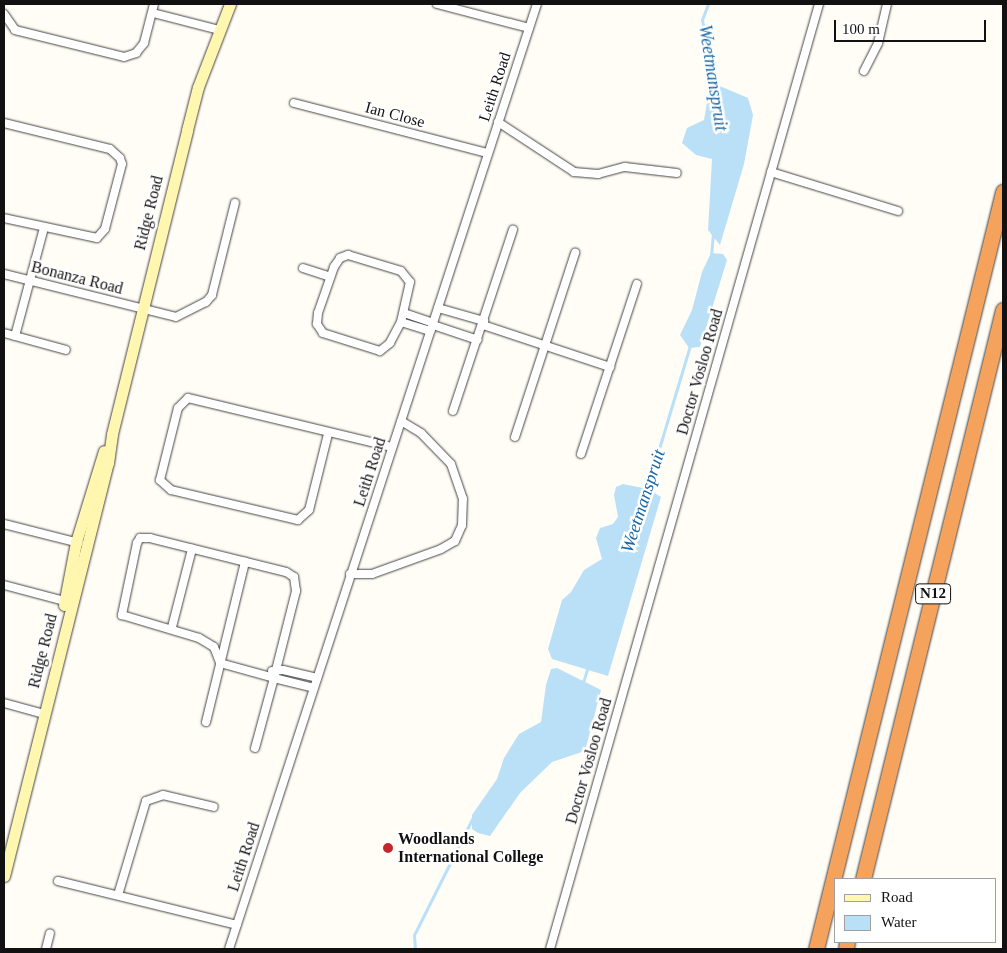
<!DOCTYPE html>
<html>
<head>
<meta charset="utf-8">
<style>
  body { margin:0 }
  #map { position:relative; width:1007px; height:953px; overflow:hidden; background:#fffdf5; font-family:"Times New Roman",serif }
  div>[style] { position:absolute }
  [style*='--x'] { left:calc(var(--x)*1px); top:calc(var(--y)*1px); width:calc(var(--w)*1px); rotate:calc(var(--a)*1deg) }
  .water>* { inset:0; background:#b9e0f7 }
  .stream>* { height:3px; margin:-1.5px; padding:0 1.5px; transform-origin:1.5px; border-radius:1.5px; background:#b9e0f7 }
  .roads { filter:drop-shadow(0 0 1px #444) drop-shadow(0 0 1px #444) }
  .street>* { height:8px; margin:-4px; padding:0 4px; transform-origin:4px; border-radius:4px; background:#fff }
  .secondary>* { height:11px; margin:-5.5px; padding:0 5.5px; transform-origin:5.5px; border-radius:5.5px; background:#fff6b0 }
  .highway>* { height:15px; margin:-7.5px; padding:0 7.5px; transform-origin:7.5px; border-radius:7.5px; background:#f5a25d }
  .dots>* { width:14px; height:14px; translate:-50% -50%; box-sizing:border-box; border:2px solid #fff; border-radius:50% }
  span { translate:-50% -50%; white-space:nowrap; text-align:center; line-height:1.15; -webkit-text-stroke:5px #fff; paint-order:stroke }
  .shield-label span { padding:1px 4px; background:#fff; border:1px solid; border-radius:4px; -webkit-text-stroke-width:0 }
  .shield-label { font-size:15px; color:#111; font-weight:700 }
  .street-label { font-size:16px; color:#111 }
  .poi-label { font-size:16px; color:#111; font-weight:700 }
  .left { translate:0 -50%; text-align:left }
  .water-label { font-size:18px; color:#1768a6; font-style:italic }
  .frame { position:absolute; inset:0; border:5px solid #111; pointer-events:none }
  .legend { position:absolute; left:834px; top:878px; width:162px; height:65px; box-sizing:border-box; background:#fff; border:1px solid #a0a0a0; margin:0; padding:6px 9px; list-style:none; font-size:15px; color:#111 }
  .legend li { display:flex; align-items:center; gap:10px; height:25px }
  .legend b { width:25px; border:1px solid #a0a0a0 }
  .scale { position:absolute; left:834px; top:20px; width:152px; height:22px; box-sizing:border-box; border:2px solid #111; border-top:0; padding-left:6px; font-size:15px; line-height:18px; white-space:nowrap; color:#111; -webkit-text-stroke:4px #fff; paint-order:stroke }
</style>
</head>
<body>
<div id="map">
  <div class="water">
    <i style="clip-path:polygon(715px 84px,748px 98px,753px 115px,744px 164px,720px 245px,708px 230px,712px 159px,696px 155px,682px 143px,687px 128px,704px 120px,708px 97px)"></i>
    <i style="clip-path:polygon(711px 253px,723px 254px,727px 260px,700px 347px,689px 348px,680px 335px,692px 310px,702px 272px)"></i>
    <i style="clip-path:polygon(623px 484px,648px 489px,661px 497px,608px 676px,552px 659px,548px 649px,562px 600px,571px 592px,584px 570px,602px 559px,596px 538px,600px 528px,613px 524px,618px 517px,614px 495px,616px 487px)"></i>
    <i style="clip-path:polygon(557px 668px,601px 690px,585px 751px,552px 762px,520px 793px,490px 836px,478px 833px,472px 829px,472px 815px,497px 779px,504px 758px,519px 734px,541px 722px,546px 685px,551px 669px)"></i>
  </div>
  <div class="stream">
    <i style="--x:708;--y:4;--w:17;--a:111"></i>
    <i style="--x:702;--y:20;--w:69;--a:78.4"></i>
    <i style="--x:711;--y:256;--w:23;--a:-85"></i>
    <i style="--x:646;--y:492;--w:153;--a:-73.3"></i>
    <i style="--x:583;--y:682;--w:16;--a:-72"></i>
    <i style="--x:415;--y:949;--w:14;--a:-94"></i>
    <i style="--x:414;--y:935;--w:130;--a:-63.4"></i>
  </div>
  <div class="roads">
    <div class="street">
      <i style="--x:437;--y:4;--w:95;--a:14.6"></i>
      <i style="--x:153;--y:13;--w:68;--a:14.4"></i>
      <i style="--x:4;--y:14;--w:19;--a:55"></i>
      <i style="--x:15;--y:30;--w:112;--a:13.9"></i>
      <i style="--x:124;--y:57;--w:13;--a:-18"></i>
      <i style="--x:136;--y:53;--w:13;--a:-51"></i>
      <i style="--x:144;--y:43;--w:40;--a:-75.6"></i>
      <i style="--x:864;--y:71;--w:31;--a:-63"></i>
      <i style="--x:878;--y:43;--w:40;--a:-77"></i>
      <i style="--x:294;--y:103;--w:200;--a:14.5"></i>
      <i style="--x:498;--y:122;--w:91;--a:33.3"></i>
      <i style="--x:574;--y:172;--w:24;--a:5"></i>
      <i style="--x:598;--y:174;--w:28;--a:-15"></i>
      <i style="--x:625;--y:167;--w:52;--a:6.6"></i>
      <i style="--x:4;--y:123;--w:109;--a:13.8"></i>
      <i style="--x:110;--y:149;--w:13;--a:42"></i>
      <i style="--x:120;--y:158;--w:6;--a:72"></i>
      <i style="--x:122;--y:164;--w:67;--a:104.7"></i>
      <i style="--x:105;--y:229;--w:12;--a:132"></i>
      <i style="--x:97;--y:238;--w:95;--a:-167.9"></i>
      <i style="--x:771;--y:172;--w:133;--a:17.1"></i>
      <i style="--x:348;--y:255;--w:55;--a:16.8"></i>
      <i style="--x:401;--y:271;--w:14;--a:51"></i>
      <i style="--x:410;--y:282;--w:41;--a:102.7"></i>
      <i style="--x:401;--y:322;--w:24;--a:118"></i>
      <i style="--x:390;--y:343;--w:13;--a:141"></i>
      <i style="--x:380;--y:351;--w:60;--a:-162.5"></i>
      <i style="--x:323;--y:333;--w:11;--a:-124"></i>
      <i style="--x:317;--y:324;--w:11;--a:-85"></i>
      <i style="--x:318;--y:313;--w:49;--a:-70.8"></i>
      <i style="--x:334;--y:267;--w:11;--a:-56"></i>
      <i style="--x:340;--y:258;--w:9;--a:-21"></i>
      <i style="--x:303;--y:268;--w:28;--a:18"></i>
      <i style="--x:4;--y:274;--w:177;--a:14"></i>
      <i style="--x:176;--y:317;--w:34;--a:-27"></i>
      <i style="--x:206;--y:302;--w:9;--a:-49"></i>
      <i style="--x:212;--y:295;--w:95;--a:-76"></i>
      <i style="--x:438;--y:308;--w:48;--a:15.8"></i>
      <i style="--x:404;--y:313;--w:31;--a:19"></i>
      <i style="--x:401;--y:322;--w:31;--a:17"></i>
      <i style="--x:433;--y:325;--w:47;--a:18.4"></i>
      <i style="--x:483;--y:325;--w:134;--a:18.3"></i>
      <i style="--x:4;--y:333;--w:64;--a:15.3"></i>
      <i style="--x:15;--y:336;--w:112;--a:-75"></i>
      <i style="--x:453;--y:411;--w:191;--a:-71.7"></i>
      <i style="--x:328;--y:434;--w:78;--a:104"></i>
      <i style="--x:309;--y:510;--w:15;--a:138"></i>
      <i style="--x:298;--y:520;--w:130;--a:-166.7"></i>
      <i style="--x:171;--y:490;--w:15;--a:-138"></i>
      <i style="--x:160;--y:480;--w:74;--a:-76"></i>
      <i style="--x:178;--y:408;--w:14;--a:-45"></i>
      <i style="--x:188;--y:398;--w:210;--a:13.5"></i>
      <i style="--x:515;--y:437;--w:194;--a:-71.9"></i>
      <i style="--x:581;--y:454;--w:179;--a:-71.8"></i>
      <i style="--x:4;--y:524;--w:77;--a:14.2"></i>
      <i style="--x:350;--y:574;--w:22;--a:0"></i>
      <i style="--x:372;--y:574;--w:73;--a:-19.9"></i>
      <i style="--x:441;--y:549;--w:16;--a:-30"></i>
      <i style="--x:455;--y:541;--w:17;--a:-66"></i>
      <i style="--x:462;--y:525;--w:26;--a:-88"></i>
      <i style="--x:463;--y:499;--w:37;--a:-109"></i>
      <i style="--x:451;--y:464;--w:43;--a:-134.1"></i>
      <i style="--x:421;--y:433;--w:23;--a:-149"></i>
      <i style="--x:4;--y:585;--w:66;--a:14.9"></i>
      <i style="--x:172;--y:627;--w:81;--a:-75.6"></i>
      <i style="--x:272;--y:671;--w:11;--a:-5"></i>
      <i style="--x:283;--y:670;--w:35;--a:13"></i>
      <i style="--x:4;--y:703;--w:41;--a:15.4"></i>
      <i style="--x:206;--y:722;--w:165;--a:-76.3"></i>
      <i style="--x:255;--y:748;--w:73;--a:-74.8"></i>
      <i style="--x:274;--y:678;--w:90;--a:-75.8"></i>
      <i style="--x:296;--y:591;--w:14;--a:-98"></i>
      <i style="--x:294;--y:577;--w:9;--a:-148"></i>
      <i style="--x:286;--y:572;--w:140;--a:-166"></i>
      <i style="--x:150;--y:538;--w:10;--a:180"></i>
      <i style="--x:140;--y:538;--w:6;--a:121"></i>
      <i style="--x:137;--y:543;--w:74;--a:101.8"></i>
      <i style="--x:122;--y:615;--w:80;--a:16.6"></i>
      <i style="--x:199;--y:638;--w:17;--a:31"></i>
      <i style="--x:214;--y:647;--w:17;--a:69"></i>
      <i style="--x:220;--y:663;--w:56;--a:15.5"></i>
      <i style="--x:274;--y:678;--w:41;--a:14"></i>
      <i style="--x:58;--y:881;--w:184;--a:13.8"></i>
      <i style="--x:118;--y:895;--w:98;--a:-73.4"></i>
      <i style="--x:146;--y:801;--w:18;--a:-19"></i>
      <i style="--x:163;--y:795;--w:52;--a:13.2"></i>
      <i style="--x:46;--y:949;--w:16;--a:-76"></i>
      <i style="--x:229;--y:949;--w:994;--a:-71.95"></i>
      <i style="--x:550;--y:949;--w:983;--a:-74.11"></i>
    </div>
    <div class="secondary">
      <i style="--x:64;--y:605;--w:64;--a:-79.2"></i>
      <i style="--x:76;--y:542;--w:95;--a:-72.9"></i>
      <i style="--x:4;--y:876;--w:426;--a:-75.9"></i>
      <i style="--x:108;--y:463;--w:29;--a:-82"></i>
      <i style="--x:112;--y:434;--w:313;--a:-76.1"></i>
      <i style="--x:187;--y:130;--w:44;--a:-75.7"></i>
      <i style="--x:198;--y:87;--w:89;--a:-68.9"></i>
    </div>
    <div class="highway">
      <i style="--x:863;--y:879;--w:586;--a:-76.18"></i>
      <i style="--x:816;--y:949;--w:780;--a:-76.12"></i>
      <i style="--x:846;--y:949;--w:7;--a:-82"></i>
    </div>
  </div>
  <div class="dots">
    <i style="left:388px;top:848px;background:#c4262e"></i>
  </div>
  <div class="shield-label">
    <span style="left:933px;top:594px">N12</span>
  </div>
  <div class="street-label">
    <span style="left:495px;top:87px;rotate:-72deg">Leith Road</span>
    <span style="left:395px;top:115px;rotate:15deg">Ian Close</span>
    <span style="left:149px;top:213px;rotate:-76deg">Ridge Road</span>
    <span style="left:77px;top:278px;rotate:14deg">Bonanza Road</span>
    <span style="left:700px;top:372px;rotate:-74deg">Doctor Vosloo Road</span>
    <span style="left:370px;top:472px;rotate:-72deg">Leith Road</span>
    <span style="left:43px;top:651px;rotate:-76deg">Ridge Road</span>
    <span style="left:589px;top:761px;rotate:-74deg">Doctor Vosloo Road</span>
    <span style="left:244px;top:857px;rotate:-72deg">Leith Road</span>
  </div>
  <div class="poi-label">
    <span class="left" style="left:398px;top:848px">Woodlands<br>International College</span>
  </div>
  <div class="water-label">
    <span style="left:713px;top:78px;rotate:81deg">Weetmanspruit</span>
    <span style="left:643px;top:501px;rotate:-72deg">Weetmanspruit</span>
  </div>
  <div class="frame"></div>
  <ul class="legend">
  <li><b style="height:6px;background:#fff6b0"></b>Road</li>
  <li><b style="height:14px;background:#b9e0f7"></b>Water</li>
  </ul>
  <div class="scale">100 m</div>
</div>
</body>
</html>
